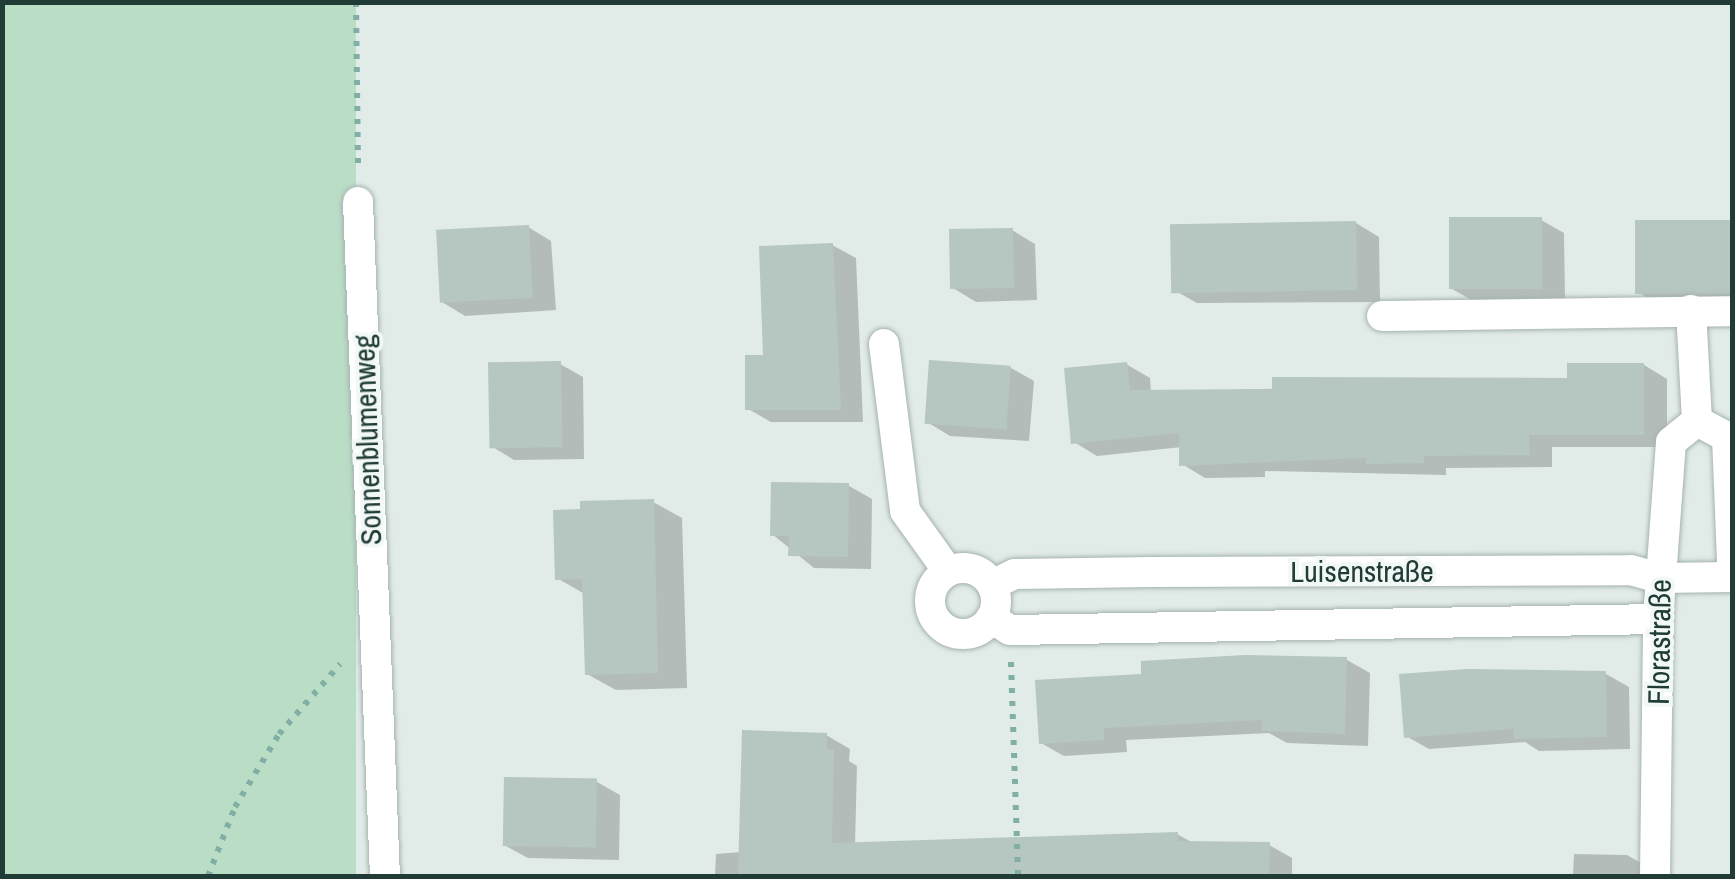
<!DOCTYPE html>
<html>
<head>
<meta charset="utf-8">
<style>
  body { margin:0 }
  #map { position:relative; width:1735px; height:879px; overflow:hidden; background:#e1ebe8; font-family:"Archivo Narrow",sans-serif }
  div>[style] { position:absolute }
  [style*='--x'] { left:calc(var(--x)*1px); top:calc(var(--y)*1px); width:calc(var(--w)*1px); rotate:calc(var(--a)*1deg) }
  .green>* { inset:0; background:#baddc6; transform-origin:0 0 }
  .shadow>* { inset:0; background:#0003 }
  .building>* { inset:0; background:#b6c6c1; transform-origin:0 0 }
  .path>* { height:6px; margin-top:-3px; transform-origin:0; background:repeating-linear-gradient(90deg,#81afa5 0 5px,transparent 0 13px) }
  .roads { filter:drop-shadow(0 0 2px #a4b3af) drop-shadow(0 0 2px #a4b3af) }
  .street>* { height:30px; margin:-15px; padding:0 15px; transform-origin:15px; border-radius:15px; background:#fff }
  .street>.ring { margin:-15px; padding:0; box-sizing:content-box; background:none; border:30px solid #fff; border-radius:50% }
  span { translate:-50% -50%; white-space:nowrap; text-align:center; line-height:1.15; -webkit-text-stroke:8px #f1f8f5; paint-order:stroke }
  .street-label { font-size:30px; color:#213c37 }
  .frame { position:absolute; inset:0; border:5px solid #213c37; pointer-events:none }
</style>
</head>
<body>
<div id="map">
  <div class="green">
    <i style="left:2px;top:3px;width:354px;height:873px"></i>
  </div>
  <div class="shadow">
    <i style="clip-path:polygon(1541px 220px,1564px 233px,1565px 301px,1475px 302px,1452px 289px)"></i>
    <i style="clip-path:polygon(1638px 222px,1732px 223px,1732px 305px,1662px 306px,1638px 292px)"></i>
    <i style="clip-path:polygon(1356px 223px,1379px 237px,1380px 302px,1197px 303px,1174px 290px)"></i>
    <i style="clip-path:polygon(528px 227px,551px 241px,556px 310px,465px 316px,442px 302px)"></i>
    <i style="clip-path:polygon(1012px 230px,1035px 244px,1037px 300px,976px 302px,953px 288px)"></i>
    <i style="clip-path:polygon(832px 245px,856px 258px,863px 422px,771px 422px,748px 409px,766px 357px)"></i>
    <i style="clip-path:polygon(560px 364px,583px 377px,584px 459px,514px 460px,491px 446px)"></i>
    <i style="clip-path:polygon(1126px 364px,1150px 378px,1151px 392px,1569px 381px,1644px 365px,1667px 379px,1667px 447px,1552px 447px,1552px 467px,1446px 468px,1446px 475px,1265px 471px,1265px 477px,1205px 478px,1182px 464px,1182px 447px,1097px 456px,1074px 442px)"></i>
    <i style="clip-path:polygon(1011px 368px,1034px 381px,1029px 441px,950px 436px,927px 422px)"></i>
    <i style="clip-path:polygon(849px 486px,872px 499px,871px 569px,814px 568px,772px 534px)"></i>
    <i style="clip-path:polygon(653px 502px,682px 518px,687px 688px,616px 690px,587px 674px,583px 593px,557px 578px)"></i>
    <i style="clip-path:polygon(1347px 660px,1370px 673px,1368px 746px,1287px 743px,1269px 733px,1126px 740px,1127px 752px,1064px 756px,1041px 743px)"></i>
    <i style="clip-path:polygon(1606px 674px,1629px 687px,1630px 749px,1539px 751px,1525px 742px,1429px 749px,1406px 736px)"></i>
    <i style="clip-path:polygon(826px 735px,850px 749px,849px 761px,857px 766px,855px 845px,1177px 834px,1193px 843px,1269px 845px,1292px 858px,1292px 876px,715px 876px,716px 854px,741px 852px)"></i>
    <i style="clip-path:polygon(597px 782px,620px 795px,619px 860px,528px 858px,504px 845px)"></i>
    <i style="clip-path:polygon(1574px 854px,1627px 855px,1650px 868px,1650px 876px,1573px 876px)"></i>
  </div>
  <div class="building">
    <i style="left:1542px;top:217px;width:72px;height:93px;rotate:90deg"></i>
    <i style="left:1635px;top:220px;width:97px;height:74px"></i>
    <i style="left:1356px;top:221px;width:69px;height:186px;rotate:89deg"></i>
    <i style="left:529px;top:225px;width:73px;height:93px;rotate:87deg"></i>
    <i style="left:1013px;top:228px;width:60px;height:64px;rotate:89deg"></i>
    <i style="clip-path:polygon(833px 243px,841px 410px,745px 410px,745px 355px,763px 355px,759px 246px)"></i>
    <i style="left:929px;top:360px;width:82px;height:64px;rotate:4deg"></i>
    <i style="left:561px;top:361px;width:86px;height:73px;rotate:89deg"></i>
    <i style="clip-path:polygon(1127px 362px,1130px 390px,1272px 389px,1272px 377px,1567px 378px,1567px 363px,1644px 363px,1644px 435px,1529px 435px,1530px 455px,1424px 456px,1424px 463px,1366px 464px,1366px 458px,1179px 466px,1179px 433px,1071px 444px,1064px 368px)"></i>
    <i style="clip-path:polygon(771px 482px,849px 483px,848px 557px,788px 556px,789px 536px,770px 536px)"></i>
    <i style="clip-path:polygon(654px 499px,658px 673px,585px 675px,582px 579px,555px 580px,553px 510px,580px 509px,580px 501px)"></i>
    <i style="clip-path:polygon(1245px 655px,1347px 657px,1345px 734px,1261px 731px,1262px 720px,1104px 728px,1104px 740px,1039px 744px,1035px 680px,1141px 674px,1141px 661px)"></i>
    <i style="clip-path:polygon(1467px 669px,1606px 671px,1607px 737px,1514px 739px,1513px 729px,1404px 738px,1399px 674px)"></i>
    <i style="clip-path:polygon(742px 730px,827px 733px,827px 749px,834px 750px,832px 843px,1178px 832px,1178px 841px,1270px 842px,1269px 876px,738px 876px)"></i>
    <i style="left:504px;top:777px;width:93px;height:69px;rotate:1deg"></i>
  </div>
  <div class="path">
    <i style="--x:356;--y:2;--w:168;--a:89.3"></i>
    <i style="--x:1011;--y:662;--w:214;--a:88.1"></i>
    <i style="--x:208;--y:876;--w:74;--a:-68.6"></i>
    <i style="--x:235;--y:807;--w:85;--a:-58.9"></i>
    <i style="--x:279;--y:734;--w:93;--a:-48.9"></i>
  </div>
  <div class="roads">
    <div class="street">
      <i style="--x:358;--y:202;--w:675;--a:87.71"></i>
      <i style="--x:1691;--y:310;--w:111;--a:86.9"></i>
      <i style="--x:1382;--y:316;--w:350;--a:-0.8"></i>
      <i style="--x:884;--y:344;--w:168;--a:82.8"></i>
      <i style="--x:905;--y:511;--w:74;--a:54.4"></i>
      <i class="ring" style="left:930px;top:568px;width:36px;height:36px"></i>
      <i style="--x:992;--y:585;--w:25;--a:-26"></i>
      <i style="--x:1015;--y:574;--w:137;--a:-0.8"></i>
      <i style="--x:1152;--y:572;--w:479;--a:-0.2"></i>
      <i style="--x:1631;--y:570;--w:29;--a:16"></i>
      <i style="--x:1659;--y:578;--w:73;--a:-0.8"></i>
      <i style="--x:991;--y:618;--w:22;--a:32"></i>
      <i style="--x:1010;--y:630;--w:648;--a:-0.97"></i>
      <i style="--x:1655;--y:876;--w:257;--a:-89.3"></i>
      <i style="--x:1658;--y:619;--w:177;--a:-85.8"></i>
      <i style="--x:1671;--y:442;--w:33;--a:-39"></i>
      <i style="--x:1697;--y:421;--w:34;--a:28"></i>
      <i style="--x:1727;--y:437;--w:125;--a:87.7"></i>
    </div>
  </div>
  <div class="street-label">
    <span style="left:367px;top:440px;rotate:-92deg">Sonnenblumenweg</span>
    <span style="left:1362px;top:571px">Luisenstraße</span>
    <span style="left:1659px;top:642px;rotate:-89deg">Florastraße</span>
  </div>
  <div class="frame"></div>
</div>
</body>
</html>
